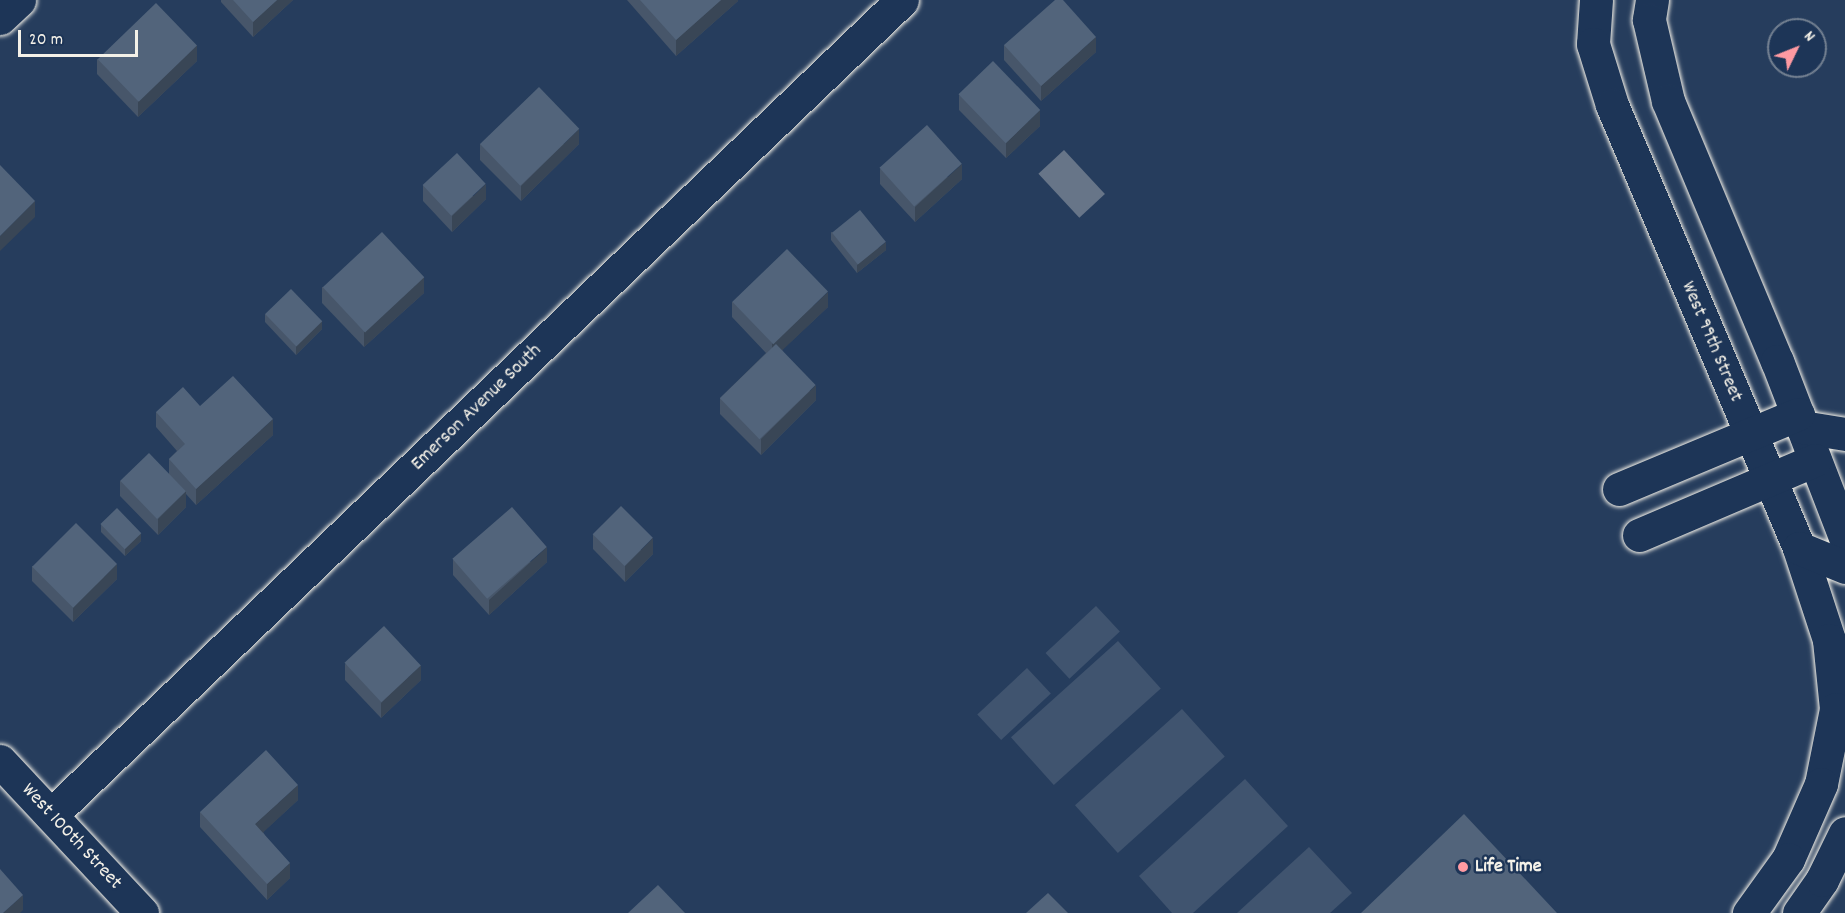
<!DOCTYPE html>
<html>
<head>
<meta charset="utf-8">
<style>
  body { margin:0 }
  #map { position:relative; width:1845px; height:913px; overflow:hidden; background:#263d5d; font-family:Dekko,sans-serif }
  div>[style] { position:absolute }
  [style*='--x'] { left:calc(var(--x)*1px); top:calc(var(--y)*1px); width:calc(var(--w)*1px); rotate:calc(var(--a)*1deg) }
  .green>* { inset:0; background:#40546f; transform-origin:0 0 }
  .water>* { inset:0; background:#677588; transform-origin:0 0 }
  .roads { filter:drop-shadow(0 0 2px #f4f1e8) drop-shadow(0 0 2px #f4f1e8) }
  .minor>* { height:33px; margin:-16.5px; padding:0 16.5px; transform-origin:16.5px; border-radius:16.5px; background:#1d3557 }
  .highway>* { height:33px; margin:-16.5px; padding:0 16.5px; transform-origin:16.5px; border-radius:16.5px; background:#1d3557 }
  .wall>* { inset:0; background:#47566a }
  .shaded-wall>* { inset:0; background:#394656 }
  .building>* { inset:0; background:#52647b; transform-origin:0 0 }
  .dots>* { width:16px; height:16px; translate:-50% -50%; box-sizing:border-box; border:3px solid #1d3557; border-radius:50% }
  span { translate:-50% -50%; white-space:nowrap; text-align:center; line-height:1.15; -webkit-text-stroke:5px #1d3557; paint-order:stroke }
  .street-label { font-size:20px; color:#f4f1e8 }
  .poi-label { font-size:20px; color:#f4f1e8; font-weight:700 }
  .left { translate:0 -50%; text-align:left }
  .north { position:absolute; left:1767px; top:18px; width:60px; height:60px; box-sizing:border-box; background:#1d3557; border:2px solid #738091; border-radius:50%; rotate:47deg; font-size:16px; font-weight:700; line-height:24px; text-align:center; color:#f4f1e8 }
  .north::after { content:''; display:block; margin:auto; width:21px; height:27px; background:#ff9aa2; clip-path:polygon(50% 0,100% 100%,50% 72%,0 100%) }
  .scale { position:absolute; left:18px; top:30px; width:120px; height:27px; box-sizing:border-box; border:3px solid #f4f1e8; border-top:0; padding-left:8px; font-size:18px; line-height:21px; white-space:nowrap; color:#f4f1e8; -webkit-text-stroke:4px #1d3557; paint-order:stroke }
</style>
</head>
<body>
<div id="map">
  <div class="green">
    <i style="left:1096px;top:606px;width:35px;height:69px;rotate:47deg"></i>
    <i style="left:1118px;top:641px;width:64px;height:144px;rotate:48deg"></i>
    <i style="left:1027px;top:668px;width:35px;height:68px;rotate:47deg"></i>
    <i style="left:1182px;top:709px;width:64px;height:144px;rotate:48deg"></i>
    <i style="clip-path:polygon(1245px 779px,1288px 826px,1193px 913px,1172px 913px,1139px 876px)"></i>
    <i style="clip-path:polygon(1309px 847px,1352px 893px,1330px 913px,1237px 913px)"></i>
  </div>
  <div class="water">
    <i style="left:1064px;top:150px;width:60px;height:35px;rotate:47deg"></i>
  </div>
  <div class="roads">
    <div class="minor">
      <i style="--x:1596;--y:0;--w:44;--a:93.9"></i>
      <i style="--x:1593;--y:44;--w:64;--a:72.7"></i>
      <i style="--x:1612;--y:105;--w:481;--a:67.1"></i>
      <i style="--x:1799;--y:548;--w:97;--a:71.9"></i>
      <i style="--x:1829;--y:640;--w:69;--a:84.2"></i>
      <i style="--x:1836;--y:709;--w:76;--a:101.3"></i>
      <i style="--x:1821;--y:784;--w:82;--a:113.7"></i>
      <i style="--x:1788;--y:859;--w:67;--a:125.8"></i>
      <i style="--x:1652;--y:0;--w:20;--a:99"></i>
      <i style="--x:1649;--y:20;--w:83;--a:76.8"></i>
      <i style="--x:1668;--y:101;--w:282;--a:67.3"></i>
      <i style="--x:1777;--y:361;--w:189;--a:68.9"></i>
      <i style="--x:0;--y:18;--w:26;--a:-43"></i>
      <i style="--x:1802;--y:427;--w:44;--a:9.2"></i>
      <i style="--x:1619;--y:489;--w:194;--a:-22.7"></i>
      <i style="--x:1639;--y:535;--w:191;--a:-23.1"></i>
      <i style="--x:0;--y:761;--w:208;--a:46.9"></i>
      <i style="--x:51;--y:815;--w:1178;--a:-43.76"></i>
      <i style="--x:1799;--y:913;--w:40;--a:-55.1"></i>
      <i style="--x:1822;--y:880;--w:52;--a:-63.9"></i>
    </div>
    <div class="highway">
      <i style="--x:1799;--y:548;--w:50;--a:22.4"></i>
    </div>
  </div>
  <div class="wall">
    <i style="clip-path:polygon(221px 0,293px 0,253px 37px,221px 2px)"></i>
    <i style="clip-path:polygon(627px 0,738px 0,738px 1px,676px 56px)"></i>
    <i style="clip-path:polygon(1004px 45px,1096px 52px,1041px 101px,1004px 60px)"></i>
    <i style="clip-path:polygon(97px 59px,197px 61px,138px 117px,97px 74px)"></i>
    <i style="clip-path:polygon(959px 95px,1040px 126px,1006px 158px,959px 110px)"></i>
    <i style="clip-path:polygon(480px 144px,579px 144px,521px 201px,480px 160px)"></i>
    <i style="clip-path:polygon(880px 169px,962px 179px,915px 222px,880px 184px)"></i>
    <i style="clip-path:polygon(423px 185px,486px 199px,452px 232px,423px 201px)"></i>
    <i style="clip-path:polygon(831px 232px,886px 250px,857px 273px,831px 240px)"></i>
    <i style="clip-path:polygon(322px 287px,424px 293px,364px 347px,322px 303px)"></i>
    <i style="clip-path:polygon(732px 302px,828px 307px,782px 350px,816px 400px,761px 455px,720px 414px,720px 398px,766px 353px,732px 317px)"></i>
    <i style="clip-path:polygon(265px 314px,322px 329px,296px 355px,265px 322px)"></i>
    <i style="clip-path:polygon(200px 406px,273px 435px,196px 505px,186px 494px,186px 507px,158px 535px,120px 496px,120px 481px,169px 474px,169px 459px,177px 451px,156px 427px,156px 412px)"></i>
    <i style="clip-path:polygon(101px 524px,141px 541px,125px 556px,101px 532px)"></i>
    <i style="clip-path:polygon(593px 534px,653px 554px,625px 582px,593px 549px)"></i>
    <i style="clip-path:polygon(453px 560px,547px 562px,489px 615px,453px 575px)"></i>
    <i style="clip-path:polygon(32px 566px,117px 579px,73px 622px,32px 581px)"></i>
    <i style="clip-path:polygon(345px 664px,421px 680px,381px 718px,345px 680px)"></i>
    <i style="clip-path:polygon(298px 800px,263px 832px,290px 878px,267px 900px,200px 827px,200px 812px)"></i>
  </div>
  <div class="shaded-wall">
    <i style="clip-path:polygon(277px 0,293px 0,253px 37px,253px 22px)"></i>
    <i style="clip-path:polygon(721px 0,738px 0,738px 1px,676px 56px,676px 40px)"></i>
    <i style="clip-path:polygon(1096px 37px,1096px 52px,1041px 101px,1041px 86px)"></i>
    <i style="clip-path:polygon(197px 45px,197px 61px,138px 117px,138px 101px)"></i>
    <i style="clip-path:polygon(1040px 110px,1040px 126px,1006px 158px,1006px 143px)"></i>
    <i style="clip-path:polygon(579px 129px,579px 144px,521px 201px,521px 186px)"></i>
    <i style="clip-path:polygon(962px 164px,962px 179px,915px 222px,915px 207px)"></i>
    <i style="clip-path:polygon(486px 184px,486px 199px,452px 232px,452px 216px)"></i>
    <i style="clip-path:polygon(35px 201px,35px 217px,0 251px,0 236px)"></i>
    <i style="clip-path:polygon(886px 242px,886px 250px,857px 273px,857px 265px)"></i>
    <i style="clip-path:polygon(424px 277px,424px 293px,364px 347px,364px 332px)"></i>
    <i style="clip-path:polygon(828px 292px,828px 307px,772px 360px,772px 344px)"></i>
    <i style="clip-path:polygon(322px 321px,322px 329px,296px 355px,296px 346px)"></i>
    <i style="clip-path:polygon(816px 385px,816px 400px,761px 455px,761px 439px)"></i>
    <i style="clip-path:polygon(273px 419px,273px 435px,196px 505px,196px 489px)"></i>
    <i style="clip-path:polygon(186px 491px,186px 507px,158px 535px,158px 519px)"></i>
    <i style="clip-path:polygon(141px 533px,141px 541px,125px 556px,125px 548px)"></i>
    <i style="clip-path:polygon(653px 538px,653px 554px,625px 582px,625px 566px)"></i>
    <i style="clip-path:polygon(547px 547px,547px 562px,489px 615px,489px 600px)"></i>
    <i style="clip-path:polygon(117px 564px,117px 579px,73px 622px,73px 607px)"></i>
    <i style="clip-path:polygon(421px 665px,421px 680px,381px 718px,381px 703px)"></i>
    <i style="clip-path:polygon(298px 785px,298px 800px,255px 840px,255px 824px)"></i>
    <i style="clip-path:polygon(290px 863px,290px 878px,267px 900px,267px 884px)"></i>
    <i style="clip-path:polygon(23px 895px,23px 910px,20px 913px,3px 913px)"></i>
  </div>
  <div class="building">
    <i style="clip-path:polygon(233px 0,277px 0,253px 22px)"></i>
    <i style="clip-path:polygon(640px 0,721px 0,676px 40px)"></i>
    <i style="clip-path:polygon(1055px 0,1063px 0,1096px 37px,1041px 86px,1004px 45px)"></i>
    <i style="left:156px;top:3px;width:59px;height:81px;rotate:46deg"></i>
    <i style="left:993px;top:61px;width:68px;height:48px;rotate:46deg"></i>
    <i style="left:539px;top:87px;width:58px;height:82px;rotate:46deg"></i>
    <i style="left:927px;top:125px;width:52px;height:64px;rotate:48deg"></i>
    <i style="left:457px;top:153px;width:42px;height:47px;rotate:47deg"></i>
    <i style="clip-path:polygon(0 165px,35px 201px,0 236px)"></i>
    <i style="left:860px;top:210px;width:41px;height:36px;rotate:51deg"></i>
    <i style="left:382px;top:232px;width:62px;height:81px;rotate:47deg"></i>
    <i style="left:787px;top:249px;width:59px;height:76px;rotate:46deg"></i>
    <i style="left:291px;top:289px;width:45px;height:36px;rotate:46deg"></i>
    <i style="left:776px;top:344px;width:57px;height:78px;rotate:46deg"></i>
    <i style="clip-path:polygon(233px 376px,273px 419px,196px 489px,169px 459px,185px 444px,156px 412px,183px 387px,200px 406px)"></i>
    <i style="left:149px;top:453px;width:53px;height:40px;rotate:46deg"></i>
    <i style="left:621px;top:506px;width:45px;height:40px;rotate:45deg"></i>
    <i style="left:512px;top:507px;width:53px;height:79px;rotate:49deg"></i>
    <i style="left:117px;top:508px;width:35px;height:23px;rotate:46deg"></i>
    <i style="left:76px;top:523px;width:58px;height:62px;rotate:45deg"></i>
    <i style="left:384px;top:626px;width:54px;height:54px;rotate:47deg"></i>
    <i style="clip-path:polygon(266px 750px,298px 785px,255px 824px,290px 863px,267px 884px,200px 812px)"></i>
    <i style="clip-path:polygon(1464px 814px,1557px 913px,1361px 913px)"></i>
    <i style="clip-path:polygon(0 869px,23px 895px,3px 913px,0 913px)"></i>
    <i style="clip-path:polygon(658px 885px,685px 913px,628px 913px)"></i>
    <i style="clip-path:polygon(1048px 893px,1068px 913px,1026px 913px)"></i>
  </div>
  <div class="dots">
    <i style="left:1463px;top:867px;background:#ff9aa2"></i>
  </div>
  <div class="street-label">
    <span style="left:1711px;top:342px;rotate:67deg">West 99th Street</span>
    <span style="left:477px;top:408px;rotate:-44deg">Emerson Avenue South</span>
    <span style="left:71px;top:837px;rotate:47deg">West 100th Street</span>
  </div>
  <div class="poi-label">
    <span class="left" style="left:1475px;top:867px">Life Time</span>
  </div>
  <div class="north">N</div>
  <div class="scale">20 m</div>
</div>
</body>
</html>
